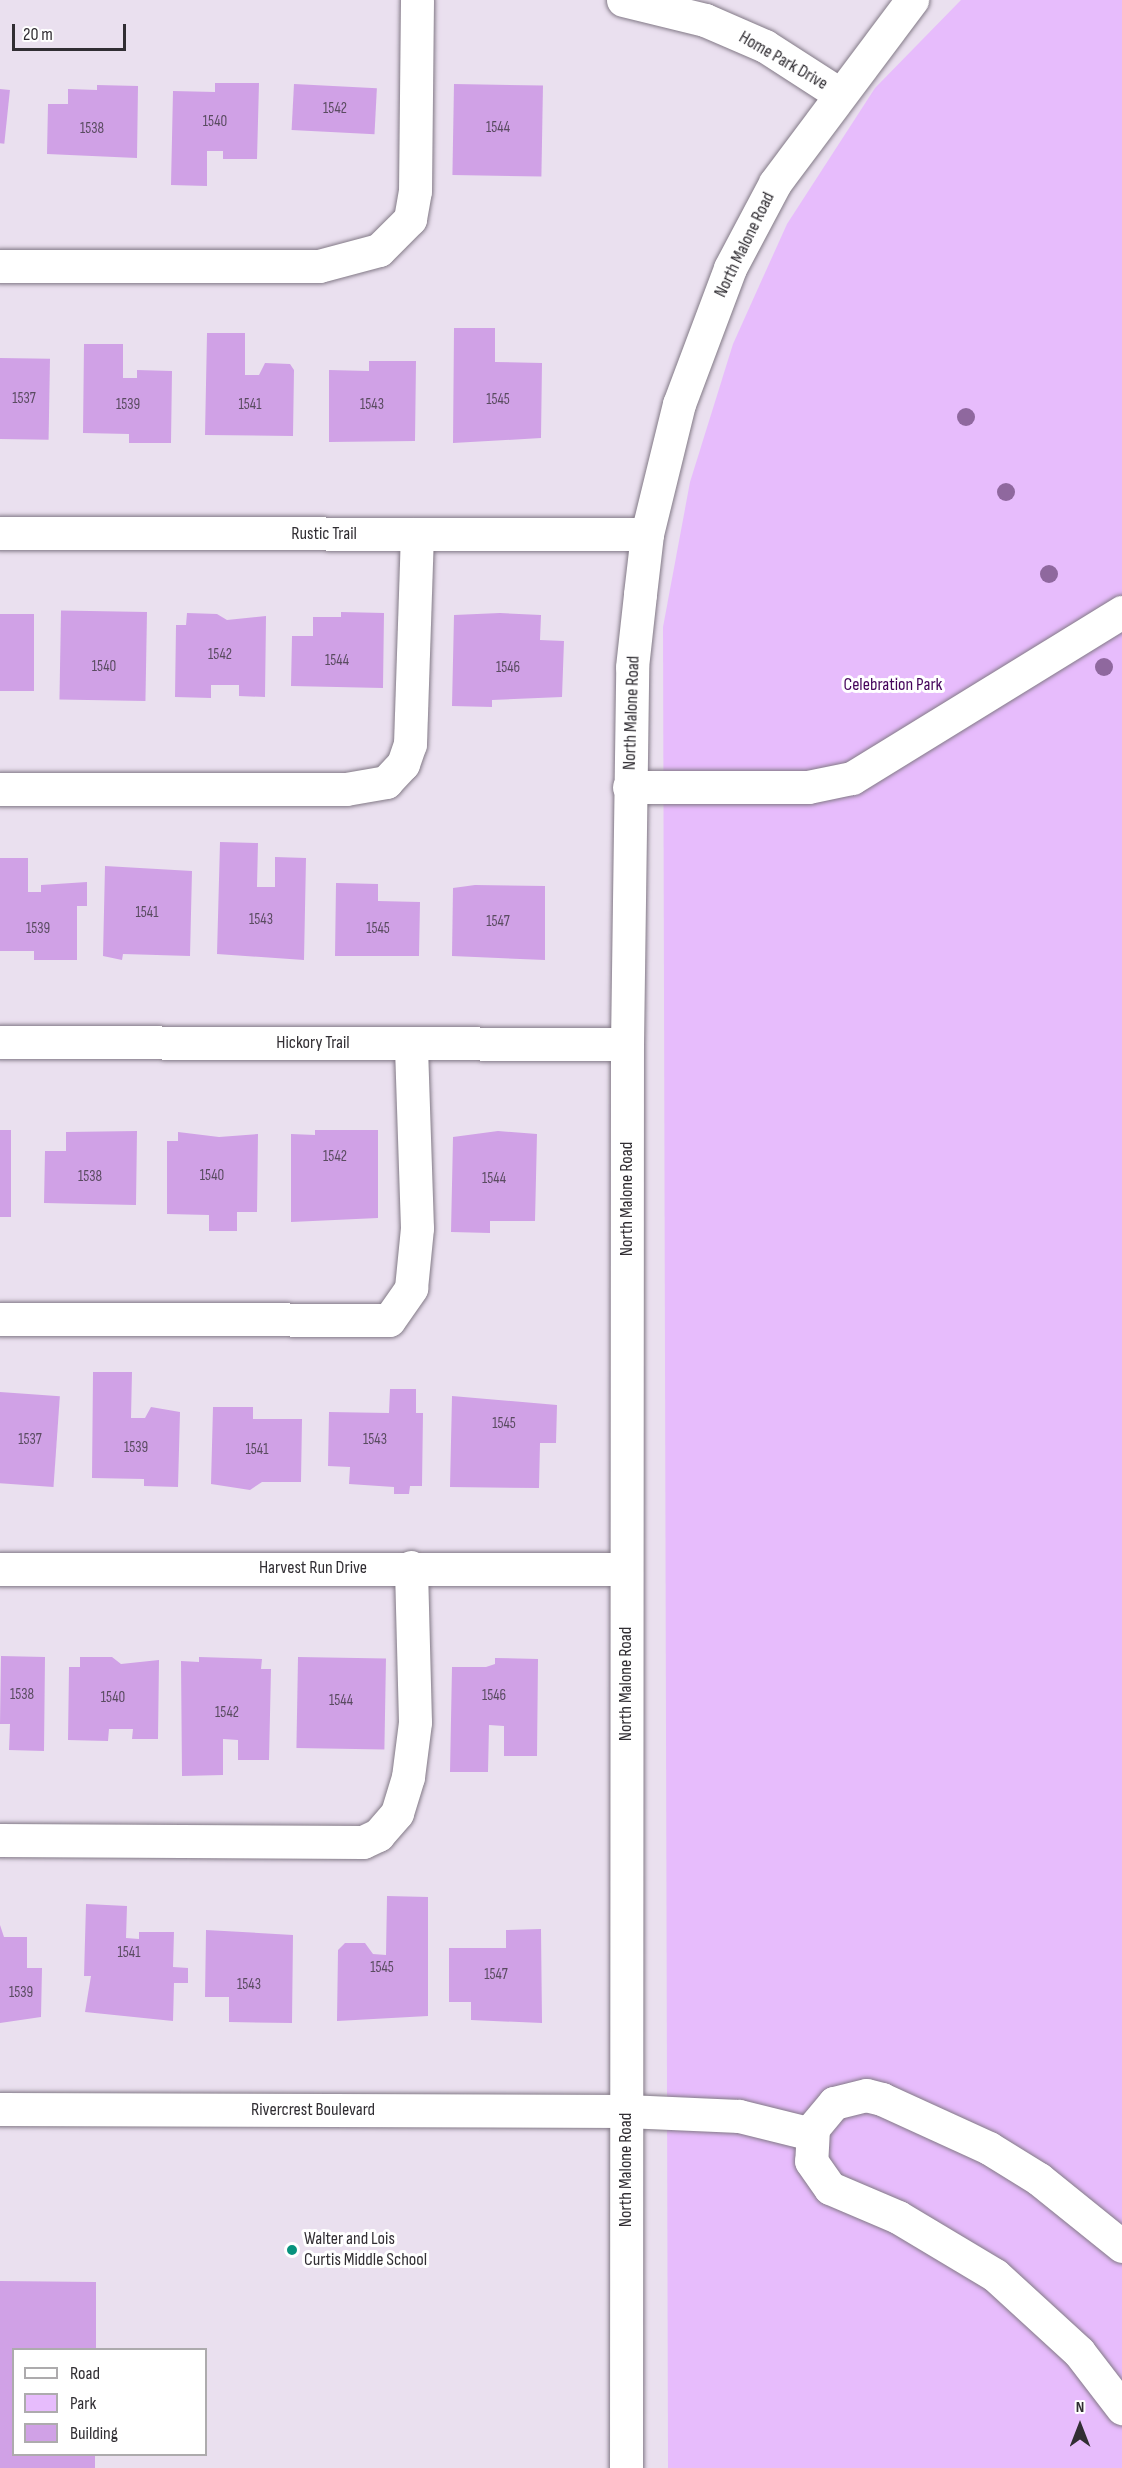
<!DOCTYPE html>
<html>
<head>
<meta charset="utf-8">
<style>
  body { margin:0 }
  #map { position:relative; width:1122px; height:2468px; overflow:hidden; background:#eae0ef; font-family:"Sofia Sans Condensed",sans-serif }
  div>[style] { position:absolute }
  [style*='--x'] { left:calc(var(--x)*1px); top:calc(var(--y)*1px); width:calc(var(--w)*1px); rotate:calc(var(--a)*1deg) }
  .green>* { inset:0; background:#e7bcfc }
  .building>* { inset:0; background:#d0a1e6; transform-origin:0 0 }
  .roads { filter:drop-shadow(0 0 2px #827986) drop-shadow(0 0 2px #827986) }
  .minor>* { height:33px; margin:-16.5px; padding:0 16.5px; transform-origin:16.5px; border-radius:16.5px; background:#fff }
  .trees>* { width:18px; height:18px; margin:-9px; border-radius:50%; background:#8f689e }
  .dots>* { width:16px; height:16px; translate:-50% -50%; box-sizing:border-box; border:3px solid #fff; border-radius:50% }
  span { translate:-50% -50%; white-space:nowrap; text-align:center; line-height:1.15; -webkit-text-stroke:6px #fff; paint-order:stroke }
  .number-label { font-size:15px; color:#594b60 }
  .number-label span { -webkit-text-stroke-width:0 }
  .street-label { font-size:18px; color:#312e33 }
  .park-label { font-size:18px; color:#45055b }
  .poi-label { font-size:18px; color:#312e33 }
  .left { translate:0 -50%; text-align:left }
  .legend { position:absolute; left:12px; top:2348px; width:195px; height:108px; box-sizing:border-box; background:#fff; border:2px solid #adabad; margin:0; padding:8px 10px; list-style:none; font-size:18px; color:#312e33 }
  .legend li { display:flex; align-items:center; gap:12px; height:30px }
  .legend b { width:30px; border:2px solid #adabad }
  .north { position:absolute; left:1050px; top:2396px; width:60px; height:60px; -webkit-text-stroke:4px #fff; paint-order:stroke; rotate:0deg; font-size:16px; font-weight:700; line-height:24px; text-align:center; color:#312e33 }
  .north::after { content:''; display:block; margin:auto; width:21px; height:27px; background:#312e33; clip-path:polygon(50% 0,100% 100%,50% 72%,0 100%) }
  .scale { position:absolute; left:12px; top:24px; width:114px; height:27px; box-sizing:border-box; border:3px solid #312e33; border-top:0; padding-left:8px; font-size:18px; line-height:21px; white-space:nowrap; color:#312e33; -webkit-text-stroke:4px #fff; paint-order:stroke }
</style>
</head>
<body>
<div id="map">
  <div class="green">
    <i style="clip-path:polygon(961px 0,1122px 0,1122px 2468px,668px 2468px,663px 627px,690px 482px,733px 344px,787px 224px,875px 88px)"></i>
  </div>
  <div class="building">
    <i style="clip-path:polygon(215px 83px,259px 83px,257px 159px,223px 159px,223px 151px,207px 151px,207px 186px,171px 185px,173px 91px,215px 92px)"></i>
    <i style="left:294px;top:84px;width:83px;height:46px;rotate:3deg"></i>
    <i style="left:454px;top:84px;width:89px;height:91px;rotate:1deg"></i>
    <i style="clip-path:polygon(97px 85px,138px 86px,137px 158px,47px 154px,48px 104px,68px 104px,68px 89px,97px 90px)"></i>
    <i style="left:0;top:89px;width:10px;height:54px;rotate:6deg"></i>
    <i style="clip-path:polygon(454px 328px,495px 328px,495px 362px,542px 363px,541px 438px,453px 443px)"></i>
    <i style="clip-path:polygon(207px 333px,245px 333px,245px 375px,259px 375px,265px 363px,290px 364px,294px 370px,293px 436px,205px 435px)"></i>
    <i style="clip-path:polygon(84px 344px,123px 344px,123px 378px,137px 378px,137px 370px,172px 371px,171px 443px,129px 443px,129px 434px,83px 433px)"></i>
    <i style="left:0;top:358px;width:50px;height:81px;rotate:1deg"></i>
    <i style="clip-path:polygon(369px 361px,416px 361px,415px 441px,329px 442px,329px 370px,369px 371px)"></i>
    <i style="left:147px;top:612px;width:89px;height:86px;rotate:91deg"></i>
    <i style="clip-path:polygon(341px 612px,384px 613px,383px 688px,291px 686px,292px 636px,313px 636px,313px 617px,341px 617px)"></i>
    <i style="clip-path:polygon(187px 613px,217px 614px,227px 620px,266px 616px,265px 697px,239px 696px,239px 685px,211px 685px,211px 698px,175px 697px,176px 625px,186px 625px)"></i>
    <i style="clip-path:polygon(500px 613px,541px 615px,540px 640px,564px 641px,562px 697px,492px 700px,492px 707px,452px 706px,454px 615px)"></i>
    <i style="left:0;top:614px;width:34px;height:77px"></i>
    <i style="clip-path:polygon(220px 842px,258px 843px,257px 887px,275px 887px,275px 857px,306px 858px,304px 960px,217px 954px)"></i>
    <i style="clip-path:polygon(0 858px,28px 858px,28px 892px,41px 892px,41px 885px,87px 882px,87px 906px,77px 906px,77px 960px,34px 960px,34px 951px,0 951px)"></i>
    <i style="clip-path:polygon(105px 866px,192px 871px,190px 956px,123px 954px,122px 960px,103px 956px)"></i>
    <i style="clip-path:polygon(336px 883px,378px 884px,378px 901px,420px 902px,419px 956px,335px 956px)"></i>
    <i style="clip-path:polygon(475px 885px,545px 886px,545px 960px,452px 956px,453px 888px)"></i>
    <i style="left:0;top:1130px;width:11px;height:87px"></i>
    <i style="clip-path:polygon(315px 1130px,378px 1130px,378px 1218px,291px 1222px,291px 1134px,315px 1135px)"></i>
    <i style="clip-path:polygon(137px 1131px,136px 1205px,44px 1203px,45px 1151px,66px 1151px,66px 1132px)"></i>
    <i style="clip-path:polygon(498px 1131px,537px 1134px,535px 1221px,490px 1221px,490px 1233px,451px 1232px,453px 1137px)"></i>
    <i style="clip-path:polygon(178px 1132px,219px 1137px,258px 1134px,257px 1212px,237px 1212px,237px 1231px,209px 1231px,209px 1215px,167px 1214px,167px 1141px,178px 1141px)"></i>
    <i style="clip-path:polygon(93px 1372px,132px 1372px,131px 1418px,145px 1418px,151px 1407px,180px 1412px,178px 1487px,144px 1486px,144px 1479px,92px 1478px)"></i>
    <i style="clip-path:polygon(390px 1389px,416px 1389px,416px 1413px,423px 1413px,422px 1486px,410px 1486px,409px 1494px,394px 1494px,394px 1487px,349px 1484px,350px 1467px,328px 1466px,329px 1412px,389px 1413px)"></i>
    <i style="left:0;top:1392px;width:60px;height:91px;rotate:4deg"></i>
    <i style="clip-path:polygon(452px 1396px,557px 1405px,556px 1443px,540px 1443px,539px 1488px,450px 1487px)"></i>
    <i style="clip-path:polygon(213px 1407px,253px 1407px,253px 1419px,302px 1419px,301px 1482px,262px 1482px,250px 1490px,211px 1484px)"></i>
    <i style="clip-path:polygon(1px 1656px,45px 1657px,44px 1751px,9px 1750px,10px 1724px,0 1724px)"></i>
    <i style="clip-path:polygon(80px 1657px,112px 1657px,121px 1664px,159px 1660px,158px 1739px,132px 1739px,133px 1729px,109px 1729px,108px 1741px,68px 1740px,69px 1667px,80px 1667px)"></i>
    <i style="clip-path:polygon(199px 1657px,262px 1659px,261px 1669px,271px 1669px,269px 1760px,238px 1760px,238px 1740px,223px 1739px,223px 1775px,182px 1776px,181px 1661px,199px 1662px)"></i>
    <i style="left:298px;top:1657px;width:88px;height:91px;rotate:1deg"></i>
    <i style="clip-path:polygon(495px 1658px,538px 1659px,537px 1756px,504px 1756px,504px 1726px,489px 1725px,488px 1772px,450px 1772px,452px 1667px,486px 1667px,495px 1664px)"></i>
    <i style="clip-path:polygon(387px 1896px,428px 1897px,428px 2016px,337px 2021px,338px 1950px,345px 1943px,365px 1943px,373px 1954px,386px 1955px)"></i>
    <i style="clip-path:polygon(86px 1904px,127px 1906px,126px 1938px,139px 1939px,139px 1932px,174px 1932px,173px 1967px,188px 1968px,188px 1983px,174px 1983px,173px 2021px,85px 2012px,91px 1976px,84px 1976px)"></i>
    <i style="clip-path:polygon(0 1925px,4px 1937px,27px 1937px,27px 1968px,42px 1968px,41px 2017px,0 2023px)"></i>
    <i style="clip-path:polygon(541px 1929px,542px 2023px,471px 2020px,471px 2002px,449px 2002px,449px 1948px,506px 1948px,506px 1930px)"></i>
    <i style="clip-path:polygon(206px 1930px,293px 1935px,292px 2023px,229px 2022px,229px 1997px,205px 1997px)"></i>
    <i style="clip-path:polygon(0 2281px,96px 2282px,96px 2350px,14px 2350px,14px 2454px,95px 2454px,95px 2468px,0 2468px)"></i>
  </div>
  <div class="roads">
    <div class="minor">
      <i style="--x:623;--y:0;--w:84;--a:13.7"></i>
      <i style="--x:705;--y:20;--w:65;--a:23.4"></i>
      <i style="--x:765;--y:46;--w:87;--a:32.8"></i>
      <i style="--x:0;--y:266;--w:319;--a:0"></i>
      <i style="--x:319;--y:266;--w:62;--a:-14.9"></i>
      <i style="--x:379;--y:250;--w:44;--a:-45"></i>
      <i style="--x:410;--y:219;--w:28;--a:-80"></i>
      <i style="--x:415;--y:191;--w:191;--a:-89.4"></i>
      <i style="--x:0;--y:533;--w:647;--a:0.09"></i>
      <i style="--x:629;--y:787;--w:179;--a:0"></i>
      <i style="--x:808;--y:787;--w:45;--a:-11.6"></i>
      <i style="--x:852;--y:778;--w:317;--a:-31.6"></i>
      <i style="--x:0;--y:789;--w:346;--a:0"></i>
      <i style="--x:346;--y:789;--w:41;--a:-9.9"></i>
      <i style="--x:386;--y:782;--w:25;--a:-47"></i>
      <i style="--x:403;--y:764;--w:21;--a:-71"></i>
      <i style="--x:410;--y:744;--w:210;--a:-88.1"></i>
      <i style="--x:0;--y:1042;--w:627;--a:0.18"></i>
      <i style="--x:0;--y:1319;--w:389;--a:0.1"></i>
      <i style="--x:389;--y:1320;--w:39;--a:-55"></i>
      <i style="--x:411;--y:1288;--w:60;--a:-84.3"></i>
      <i style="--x:417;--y:1228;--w:185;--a:-91.9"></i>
      <i style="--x:0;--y:1569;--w:626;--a:0"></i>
      <i style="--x:0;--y:1840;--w:363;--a:0.3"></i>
      <i style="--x:363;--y:1842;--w:17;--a:-25"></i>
      <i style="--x:378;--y:1835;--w:29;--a:-49"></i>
      <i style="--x:397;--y:1813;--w:38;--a:-73"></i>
      <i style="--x:408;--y:1777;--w:55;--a:-82.7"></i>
      <i style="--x:415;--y:1722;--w:155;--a:-91.5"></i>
      <i style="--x:0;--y:2109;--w:626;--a:0.18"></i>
      <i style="--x:626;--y:2111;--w:113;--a:2.5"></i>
      <i style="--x:739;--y:2116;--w:75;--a:13.9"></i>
      <i style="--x:1122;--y:2246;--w:107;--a:-141.1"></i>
      <i style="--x:1039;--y:2179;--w:59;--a:-148.2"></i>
      <i style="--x:989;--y:2148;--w:118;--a:-155.4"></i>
      <i style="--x:882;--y:2099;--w:16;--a:-166"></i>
      <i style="--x:866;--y:2095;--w:33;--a:166"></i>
      <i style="--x:834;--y:2103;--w:33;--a:130"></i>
      <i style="--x:813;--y:2128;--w:33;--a:93"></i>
      <i style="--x:811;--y:2161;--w:33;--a:55"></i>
      <i style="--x:830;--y:2188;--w:74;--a:23.1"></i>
      <i style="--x:898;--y:2217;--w:113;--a:30.9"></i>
      <i style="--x:995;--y:2275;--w:114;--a:42.5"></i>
      <i style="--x:1079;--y:2352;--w:71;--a:52.5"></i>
      <i style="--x:626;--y:2468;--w:1424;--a:-89.96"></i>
      <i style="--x:627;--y:1044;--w:377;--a:-89.2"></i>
      <i style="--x:632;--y:667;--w:73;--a:-83.7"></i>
      <i style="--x:640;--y:594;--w:60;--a:-83.3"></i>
      <i style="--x:647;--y:534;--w:134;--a:-76.2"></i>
      <i style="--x:679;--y:404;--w:145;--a:-69.4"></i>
      <i style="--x:730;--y:268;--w:96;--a:-62.1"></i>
      <i style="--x:775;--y:183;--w:229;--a:-53.2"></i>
    </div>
  </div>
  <div class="trees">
    <i style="left:966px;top:417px"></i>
    <i style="left:1006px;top:492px"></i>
    <i style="left:1049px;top:574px"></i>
    <i style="left:1104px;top:667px"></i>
  </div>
  <div class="dots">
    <i style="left:292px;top:2250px;background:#07927d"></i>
  </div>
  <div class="number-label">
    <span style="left:335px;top:109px">1542</span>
    <span style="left:215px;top:122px">1540</span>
    <span style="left:498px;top:128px">1544</span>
    <span style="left:92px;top:129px">1538</span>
    <span style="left:24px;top:399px">1537</span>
    <span style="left:498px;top:400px">1545</span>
    <span style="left:128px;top:405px">1539</span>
    <span style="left:250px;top:405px">1541</span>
    <span style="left:372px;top:405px">1543</span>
    <span style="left:220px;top:655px">1542</span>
    <span style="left:337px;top:661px">1544</span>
    <span style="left:104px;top:667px">1540</span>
    <span style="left:508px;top:668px">1546</span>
    <span style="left:147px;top:913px">1541</span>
    <span style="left:261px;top:920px">1543</span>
    <span style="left:498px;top:922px">1547</span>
    <span style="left:38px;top:929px">1539</span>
    <span style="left:378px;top:929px">1545</span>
    <span style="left:335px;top:1157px">1542</span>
    <span style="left:212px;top:1176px">1540</span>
    <span style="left:90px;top:1177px">1538</span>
    <span style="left:494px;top:1179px">1544</span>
    <span style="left:504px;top:1424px">1545</span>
    <span style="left:30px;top:1440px">1537</span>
    <span style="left:375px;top:1440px">1543</span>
    <span style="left:136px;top:1448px">1539</span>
    <span style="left:257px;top:1450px">1541</span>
    <span style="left:22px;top:1695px">1538</span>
    <span style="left:494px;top:1696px">1546</span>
    <span style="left:113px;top:1698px">1540</span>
    <span style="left:341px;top:1701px">1544</span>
    <span style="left:227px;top:1713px">1542</span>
    <span style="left:129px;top:1953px">1541</span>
    <span style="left:382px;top:1968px">1545</span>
    <span style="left:496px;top:1975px">1547</span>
    <span style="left:249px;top:1985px">1543</span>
    <span style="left:21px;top:1993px">1539</span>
  </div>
  <div class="street-label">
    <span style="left:783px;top:61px;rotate:30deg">Home Park Drive</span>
    <span style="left:745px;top:245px;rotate:-64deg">North Malone Road</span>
    <span style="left:324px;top:534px">Rustic Trail</span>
    <span style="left:632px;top:713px;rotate:-88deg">North Malone Road</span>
    <span style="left:313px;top:1043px">Hickory Trail</span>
    <span style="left:627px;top:1199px;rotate:-90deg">North Malone Road</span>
    <span style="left:313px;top:1568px">Harvest Run Drive</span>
    <span style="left:626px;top:1684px;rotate:-90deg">North Malone Road</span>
    <span style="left:313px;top:2110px">Rivercrest Boulevard</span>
    <span style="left:626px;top:2170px;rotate:-90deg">North Malone Road</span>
  </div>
  <div class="park-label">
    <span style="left:893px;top:685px">Celebration Park</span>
  </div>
  <div class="poi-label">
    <span class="left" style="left:304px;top:2250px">Walter and Lois<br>Curtis Middle School</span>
  </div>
  <ul class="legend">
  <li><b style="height:8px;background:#fff"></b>Road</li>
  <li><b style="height:16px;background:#e7bcfc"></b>Park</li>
  <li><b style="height:16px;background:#d0a1e6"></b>Building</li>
  </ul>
  <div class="north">N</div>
  <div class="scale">20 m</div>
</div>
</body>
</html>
